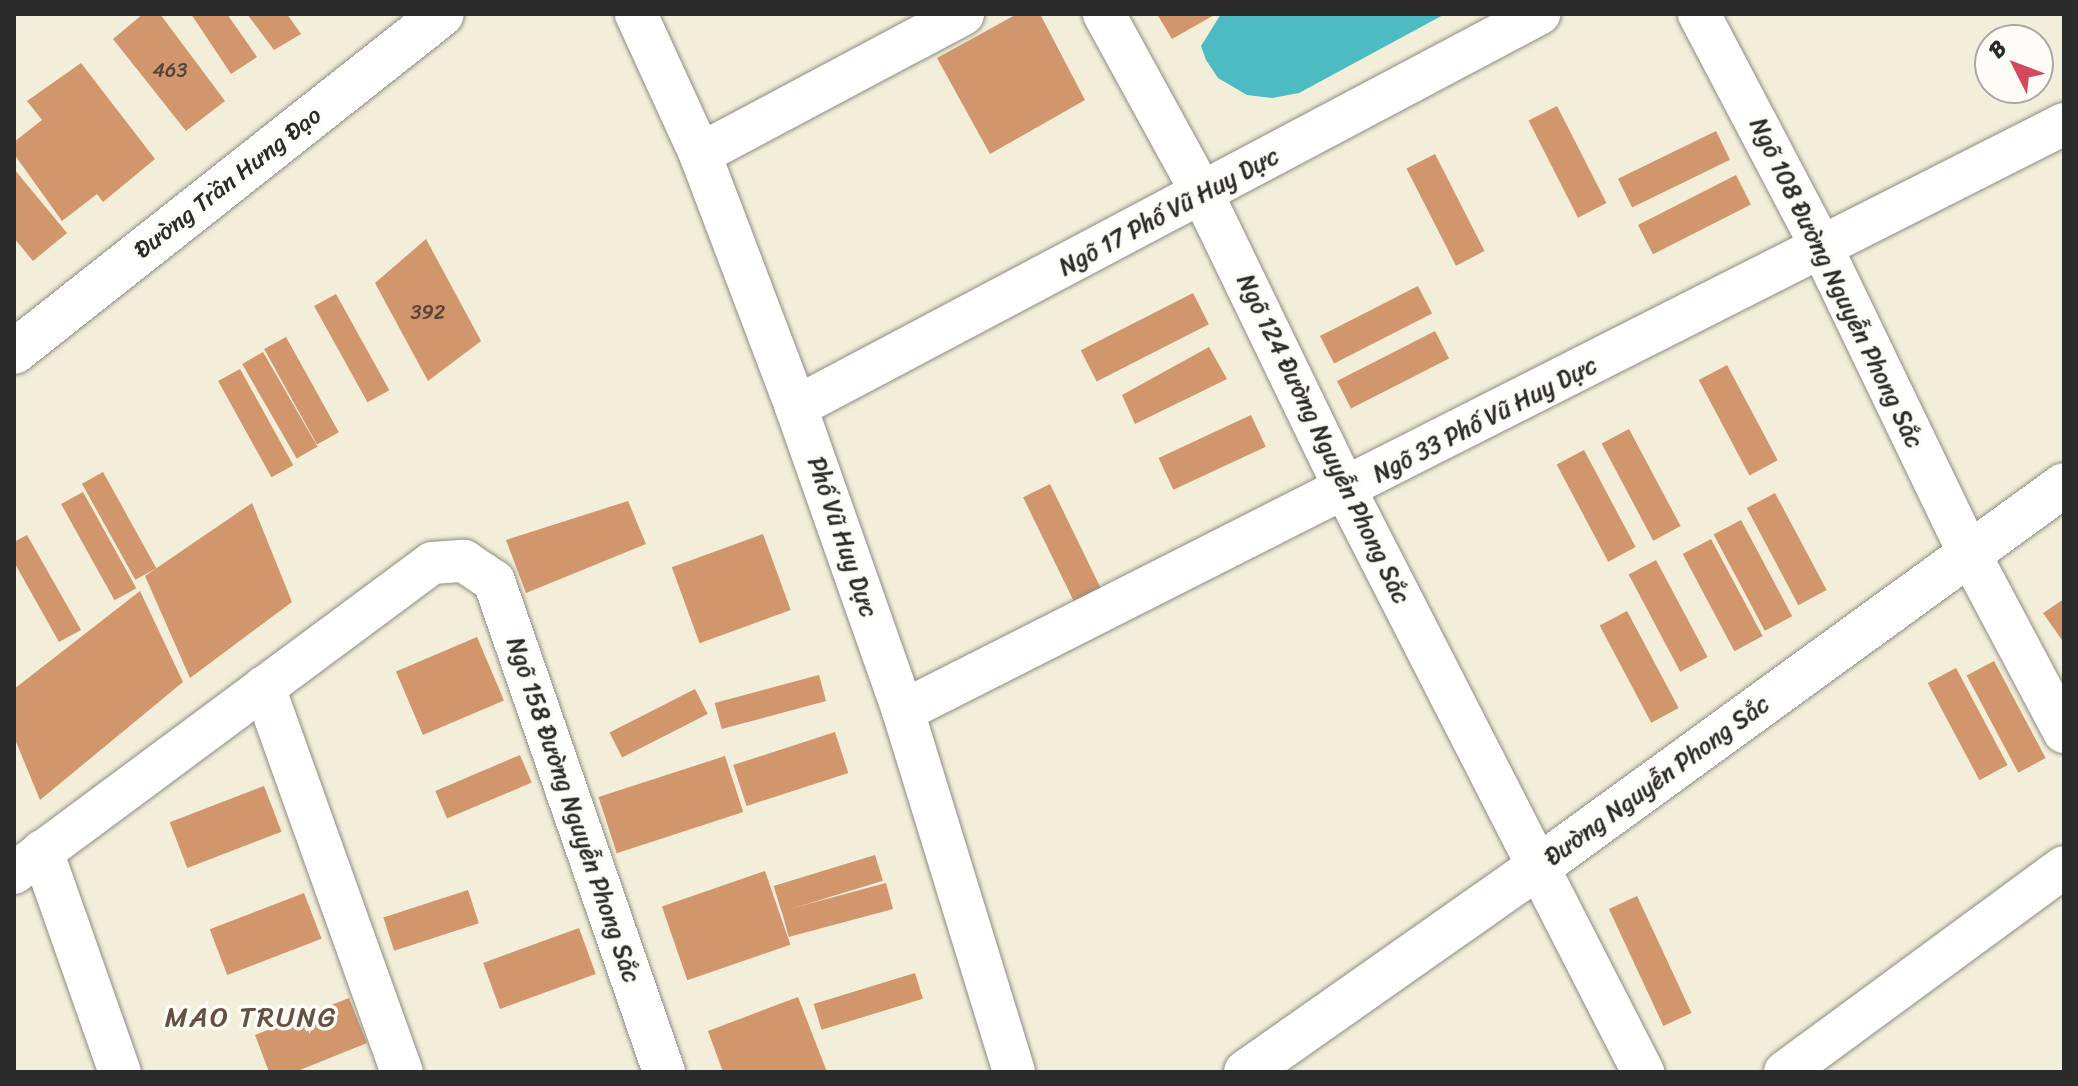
<!DOCTYPE html>
<html>
<head>
<meta charset="utf-8">
<style>
  body { margin:0 }
  #map { position:relative; width:2078px; height:1086px; overflow:hidden; background:#f2eed9; font-family:Sriracha,sans-serif }
  div>[style] { position:absolute }
  [style*='--x'] { left:calc(var(--x)*1px); top:calc(var(--y)*1px); width:calc(var(--w)*1px); rotate:calc(var(--a)*1deg) }
  .water>* { inset:0; background:#4cbbc2 }
  .building>* { inset:0; background:#d1966b; transform-origin:0 0 }
  .roads { filter:drop-shadow(0 0 2px #8e8c82) drop-shadow(0 0 2px #8e8c82) }
  .minor>* { height:42px; margin:-21px; padding:0 21px; transform-origin:21px; border-radius:21px; background:#fff }
  .secondary>* { height:44px; margin:-22px; padding:0 22px; transform-origin:22px; border-radius:22px; background:#fff }
  .trunk>* { height:44px; margin:-22px; padding:0 22px; transform-origin:22px; border-radius:22px; background:#fff }
  span { translate:-50% -50%; white-space:nowrap; text-align:center; line-height:1.15; -webkit-text-stroke:7px #fdfcf7; paint-order:stroke }
  .number-label { font-size:20px; color:#54463b }
  .number-label span { -webkit-text-stroke-width:0 }
  .street-label { font-size:24px; color:#2b2b2b }
  .quarter-label { font-size:28px; color:#655041; letter-spacing:2px }
  .frame { position:absolute; inset:0; border:16px solid #2b2b2b; pointer-events:none }
  .north { position:absolute; left:1974px; top:24px; width:80px; height:80px; box-sizing:border-box; background:#fdfcf7; border:2px solid #a9a8a5; border-radius:50%; rotate:312deg; font-size:22px; font-weight:700; line-height:32px; text-align:center; color:#2b2b2b }
  .north::after { content:''; display:block; margin:auto; width:28px; height:36px; background:#d1495b; clip-path:polygon(50% 0,100% 100%,50% 72%,0 100%) }
</style>
</head>
<body>
<div id="map">
  <div class="water">
    <i style="clip-path:polygon(1221px 14px,1445px 14px,1299px 93px,1272px 98px,1247px 95px,1218px 78px,1206px 60px,1201px 46px)"></i>
  </div>
  <div class="building">
    <i style="clip-path:polygon(143px 14px,160px 14px,225px 101px,186px 131px,113px 39px)"></i>
    <i style="clip-path:polygon(191px 14px,227px 14px,257px 57px,231px 74px)"></i>
    <i style="clip-path:polygon(247px 14px,287px 14px,301px 34px,274px 50px)"></i>
    <i style="clip-path:polygon(1017px 14px,1040px 14px,1085px 100px,990px 154px,937px 58px)"></i>
    <i style="clip-path:polygon(1157px 14px,1216px 14px,1172px 39px)"></i>
    <i style="clip-path:polygon(81px 63px,155px 159px,103px 202px,97px 194px,62px 221px,14px 154px,14px 142px,42px 120px,27px 101px)"></i>
    <i style="left:1557px;top:106px;width:109px;height:32px;rotate:63deg"></i>
    <i style="left:1716px;top:131px;width:32px;height:109px;rotate:64deg"></i>
    <i style="left:1435px;top:154px;width:109px;height:32px;rotate:63deg"></i>
    <i style="clip-path:polygon(14px 169px,67px 233px,33px 261px,14px 238px)"></i>
    <i style="left:1736px;top:175px;width:33px;height:110px;rotate:63deg"></i>
    <i style="clip-path:polygon(426px 239px,481px 341px,428px 381px,375px 283px)"></i>
    <i style="left:1418px;top:286px;width:31px;height:110px;rotate:63deg"></i>
    <i style="left:1193px;top:293px;width:35px;height:126px;rotate:63deg"></i>
    <i style="left:336px;top:294px;width:110px;height:25px;rotate:61deg"></i>
    <i style="left:1435px;top:331px;width:31px;height:110px;rotate:63deg"></i>
    <i style="left:286px;top:337px;width:109px;height:25px;rotate:61deg"></i>
    <i style="clip-path:polygon(1209px 347px,1227px 379px,1135px 424px,1122px 395px)"></i>
    <i style="left:263px;top:352px;width:109px;height:24px;rotate:60deg"></i>
    <i style="left:1727px;top:365px;width:108px;height:32px;rotate:62deg"></i>
    <i style="left:240px;top:369px;width:110px;height:25px;rotate:61deg"></i>
    <i style="left:1251px;top:415px;width:35px;height:102px;rotate:65deg"></i>
    <i style="left:1629px;top:429px;width:110px;height:31px;rotate:62deg"></i>
    <i style="left:1584px;top:450px;width:110px;height:31px;rotate:62deg"></i>
    <i style="left:103px;top:472px;width:110px;height:24px;rotate:61deg"></i>
    <i style="left:1050px;top:484px;width:122px;height:30px;rotate:64deg"></i>
    <i style="left:83px;top:492px;width:110px;height:25px;rotate:61deg"></i>
    <i style="left:1775px;top:493px;width:110px;height:32px;rotate:62deg"></i>
    <i style="clip-path:polygon(628px 501px,646px 544px,526px 593px,506px 540px)"></i>
    <i style="clip-path:polygon(252px 503px,292px 602px,190px 678px,145px 576px)"></i>
    <i style="left:1741px;top:520px;width:109px;height:31px;rotate:62deg"></i>
    <i style="left:763px;top:534px;width:81px;height:97px;rotate:70deg"></i>
    <i style="clip-path:polygon(27px 535px,81px 630px,59px 642px,14px 562px,14px 542px)"></i>
    <i style="left:1711px;top:539px;width:110px;height:32px;rotate:62deg"></i>
    <i style="left:1656px;top:560px;width:110px;height:31px;rotate:62deg"></i>
    <i style="clip-path:polygon(140px 591px,183px 682px,40px 800px,14px 737px,14px 689px)"></i>
    <i style="clip-path:polygon(2064px 599px,2064px 643px,2043px 613px)"></i>
    <i style="left:1627px;top:611px;width:110px;height:31px;rotate:62deg"></i>
    <i style="left:477px;top:637px;width:69px;height:88px;rotate:67deg"></i>
    <i style="left:1994px;top:661px;width:110px;height:31px;rotate:62deg"></i>
    <i style="left:1956px;top:668px;width:110px;height:32px;rotate:62deg"></i>
    <i style="left:819px;top:675px;width:27px;height:108px;rotate:75deg"></i>
    <i style="left:695px;top:689px;width:28px;height:96px;rotate:63deg"></i>
    <i style="left:835px;top:732px;width:43px;height:107px;rotate:72deg"></i>
    <i style="left:520px;top:755px;width:30px;height:92px;rotate:67deg"></i>
    <i style="left:725px;top:756px;width:59px;height:133px;rotate:72deg"></i>
    <i style="left:264px;top:786px;width:49px;height:101px;rotate:69deg"></i>
    <i style="left:875px;top:855px;width:27px;height:106px;rotate:73deg"></i>
    <i style="left:765px;top:871px;width:78px;height:109px;rotate:71deg"></i>
    <i style="left:886px;top:883px;width:27px;height:108px;rotate:75deg"></i>
    <i style="left:468px;top:890px;width:35px;height:89px;rotate:72deg"></i>
    <i style="left:304px;top:893px;width:49px;height:101px;rotate:69deg"></i>
    <i style="left:1637px;top:896px;width:129px;height:31px;rotate:65deg"></i>
    <i style="left:579px;top:928px;width:49px;height:102px;rotate:70deg"></i>
    <i style="left:915px;top:973px;width:27px;height:106px;rotate:73deg"></i>
    <i style="clip-path:polygon(798px 997px,827px 1072px,723px 1072px,708px 1031px)"></i>
    <i style="clip-path:polygon(349px 998px,367px 1043px,295px 1072px,269px 1072px,255px 1035px)"></i>
  </div>
  <div class="roads">
    <div class="minor">
      <i style="--x:636;--y:14;--w:154;--a:65.4"></i>
      <i style="--x:700;--y:154;--w:271;--a:69.2"></i>
      <i style="--x:796;--y:407;--w:322;--a:70.6"></i>
      <i style="--x:903;--y:711;--w:378;--a:72.9"></i>
      <i style="--x:1104;--y:14;--w:206;--a:61.3"></i>
      <i style="--x:1203;--y:195;--w:329;--a:64.2"></i>
      <i style="--x:1346;--y:491;--w:653;--a:62.92"></i>
      <i style="--x:1699;--y:14;--w:264;--a:62.3"></i>
      <i style="--x:1822;--y:248;--w:339;--a:64.3"></i>
      <i style="--x:1969;--y:553;--w:203;--a:62"></i>
      <i style="--x:700;--y:154;--w:298;--a:-28"></i>
      <i style="--x:796;--y:407;--w:841;--a:-27.88"></i>
      <i style="--x:264;--y:687;--w:409;--a:70.3"></i>
      <i style="--x:903;--y:711;--w:1301;--a:-26.82"></i>
      <i style="--x:42;--y:851;--w:234;--a:70.6"></i>
      <i style="--x:14;--y:873;--w:520;--a:-36.56"></i>
      <i style="--x:432;--y:563;--w:32;--a:-4"></i>
      <i style="--x:464;--y:561;--w:36;--a:34"></i>
      <i style="--x:494;--y:581;--w:520;--a:70.9"></i>
      <i style="--x:1785;--y:1072;--w:346;--a:-36.3"></i>
    </div>
    <div class="secondary">
      <i style="--x:1246;--y:1072;--w:360;--a:-35.1"></i>
      <i style="--x:1541;--y:865;--w:646;--a:-36"></i>
    </div>
    <div class="trunk">
      <i style="--x:14;--y:352;--w:545;--a:-38.3"></i>
    </div>
  </div>
  <div class="number-label">
    <span style="left:170px;top:70px">463</span>
    <span style="left:428px;top:312px">392</span>
  </div>
  <div class="street-label">
    <span style="left:228px;top:183px;rotate:-38deg">Đường Trần Hưng Đạo</span>
    <span style="left:1169px;top:212px;rotate:-28deg">Ngõ 17 Phố Vũ Huy Dực</span>
    <span style="left:1836px;top:283px;rotate:64deg">Ngõ 108 Đường Nguyễn Phong Sắc</span>
    <span style="left:1485px;top:420px;rotate:-27deg">Ngõ 33 Phố Vũ Huy Dực</span>
    <span style="left:1323px;top:439px;rotate:64deg">Ngõ 124 Đường Nguyễn Phong Sắc</span>
    <span style="left:842px;top:537px;rotate:71deg">Phố Vũ Huy Dực</span>
    <span style="left:1657px;top:781px;rotate:-36deg">Đường Nguyễn Phong Sắc</span>
    <span style="left:573px;top:810px;rotate:71deg">Ngõ 158 Đường Nguyễn Phong Sắc</span>
  </div>
  <div class="quarter-label">
    <span style="left:251px;top:1017px">MAO TRUNG</span>
  </div>
  <div class="frame"></div>
  <div class="north">B</div>
</div>
</body>
</html>
